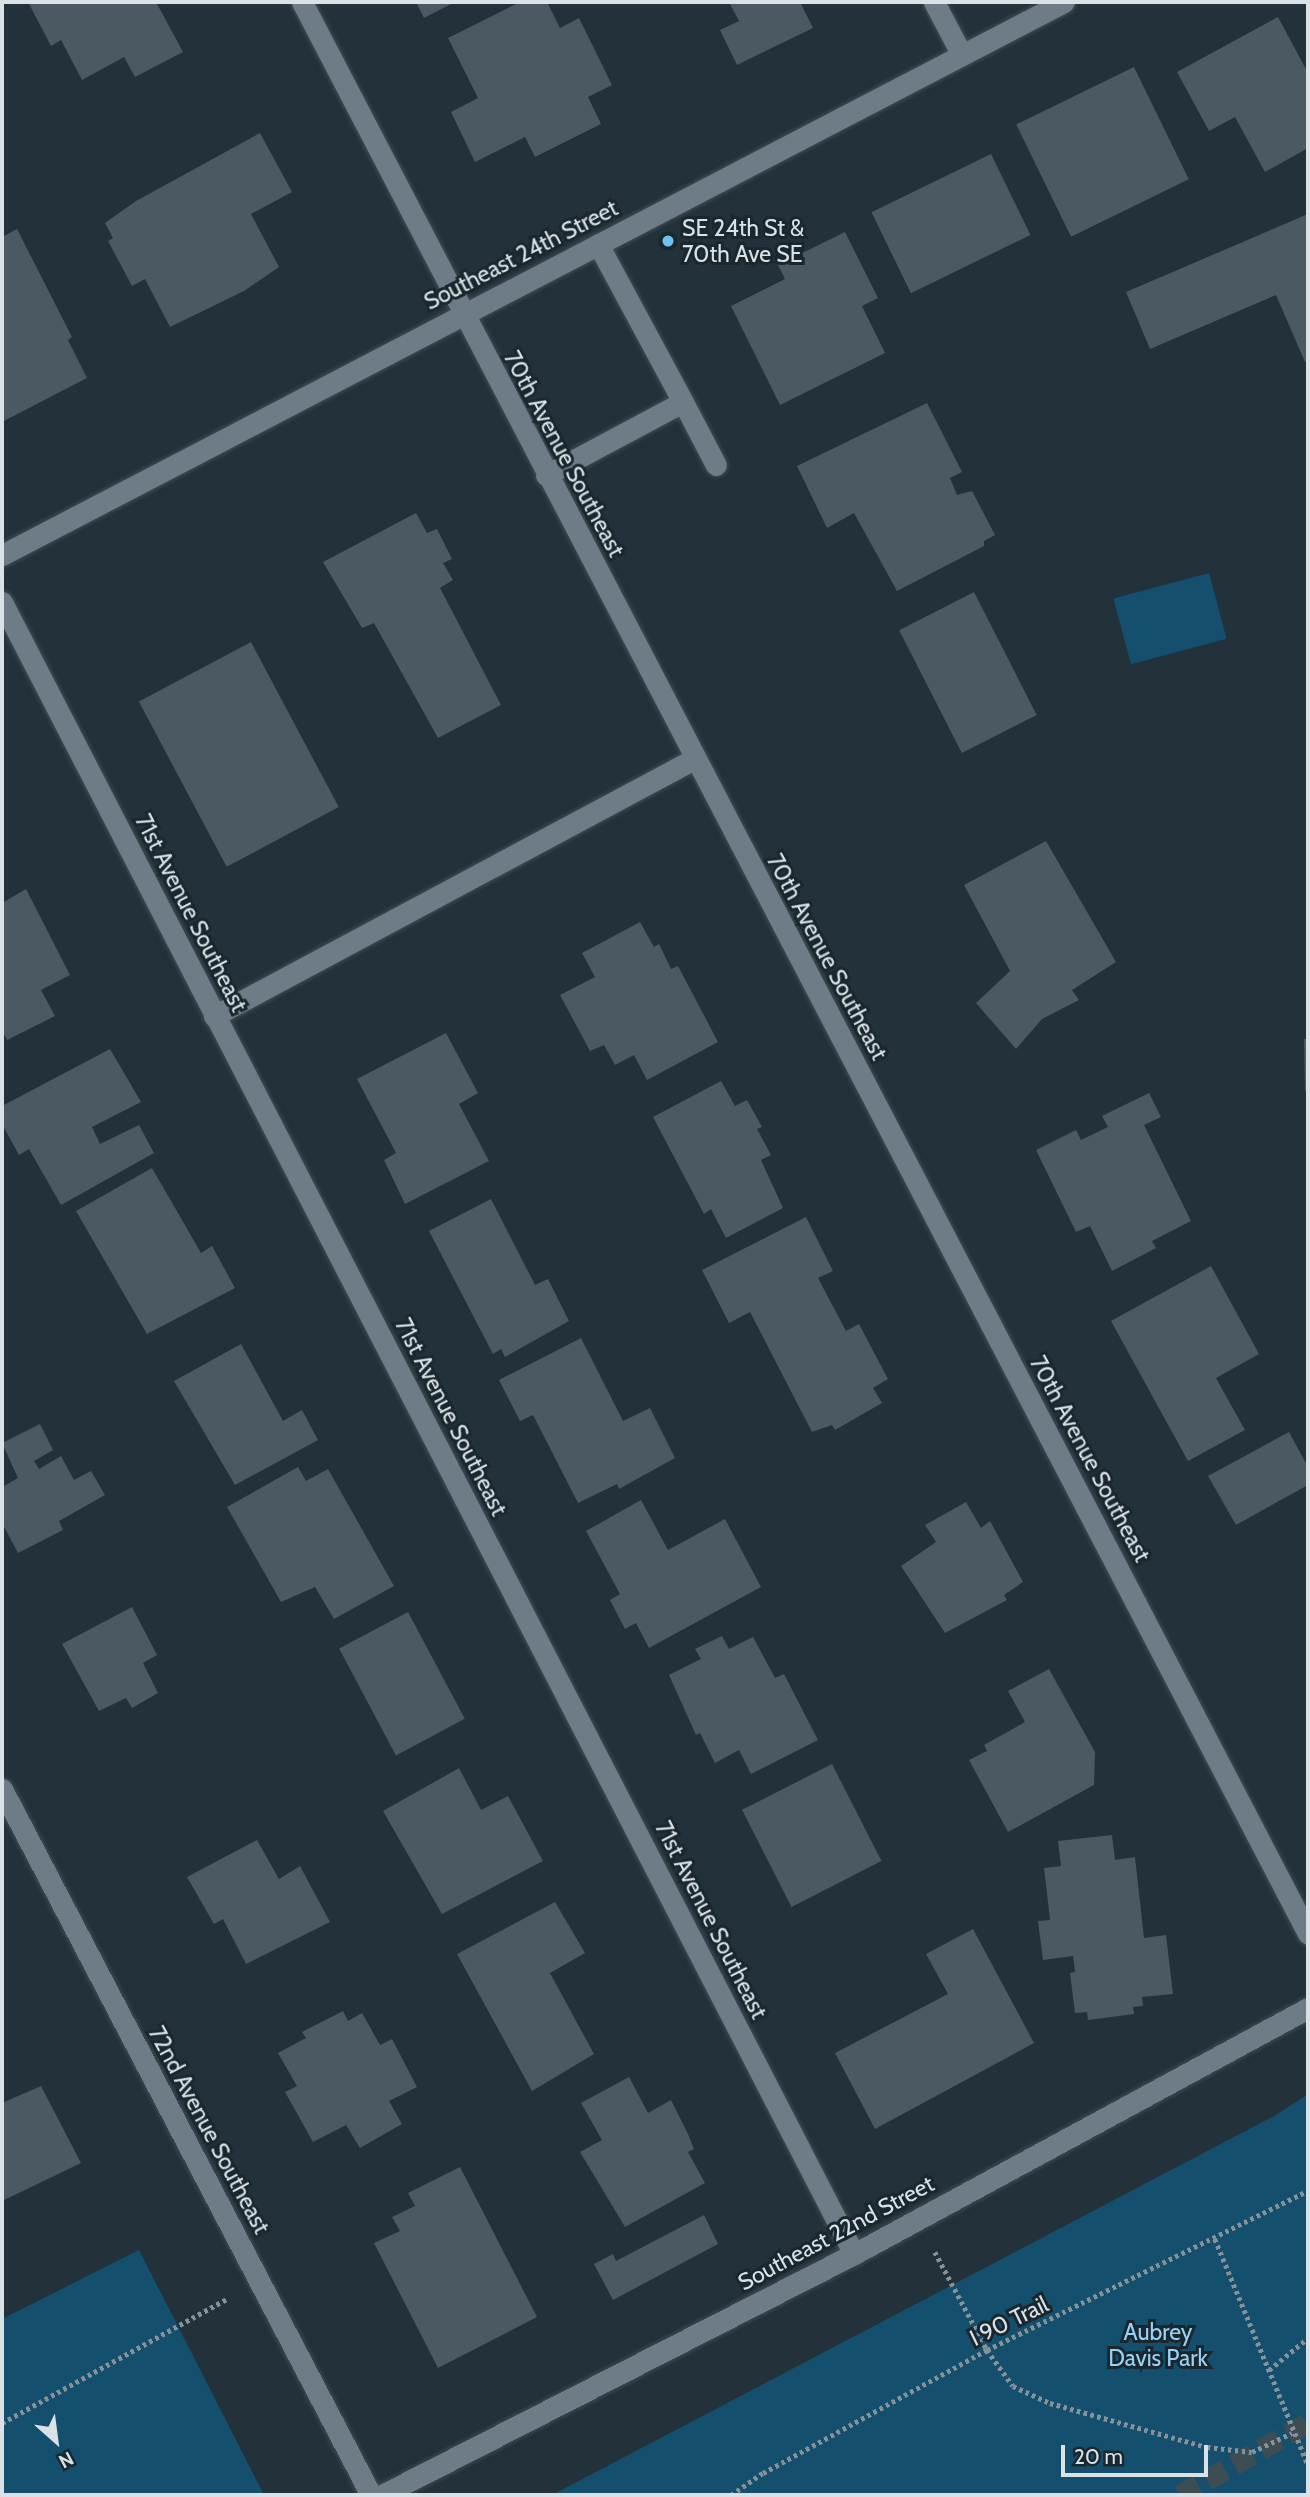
<!DOCTYPE html>
<html>
<head>
<meta charset="utf-8">
<style>
  body { margin:0 }
  #map { position:relative; width:1310px; height:2497px; overflow:hidden; background:#23313a; font-family:Cabin,sans-serif }
  div>[style] { position:absolute }
  [style*='--x'] { left:calc(var(--x)*1px); top:calc(var(--y)*1px); width:calc(var(--w)*1px); rotate:calc(var(--a)*1deg) }
  .green>* { inset:0; background:#14506d; transform-origin:0 0 }
  .building>* { inset:0; background:#4a5962; transform-origin:0 0 }
  .highway-tunnel>* { height:21px; margin-top:-10.5px; transform-origin:0; background:repeating-linear-gradient(90deg,#3e4c54 0 21px,transparent 0 31px) }
  .path>* { height:4.5px; margin-top:-2.25px; transform-origin:0; background:repeating-linear-gradient(90deg,#869198 0 3.5px,transparent 0 7px) }
  .roads { filter:drop-shadow(0 0 2px #414d54) drop-shadow(0 0 2px #414d54) }
  .minor>* { height:21px; margin:-10.5px; padding:0 10.5px; transform-origin:10.5px; border-radius:10.5px; background:#6d7c86 }
  .dots>* { width:19px; height:19px; translate:-50% -50%; box-sizing:border-box; border:4px solid #1a272f; border-radius:50% }
  span { translate:-50% -50%; white-space:nowrap; text-align:center; line-height:1.15; -webkit-text-stroke:6px #1a272f; paint-order:stroke }
  .poi-label { font-size:23px; color:#d9e2e7 }
  .left { translate:0 -50%; text-align:left }
  .street-label { font-size:23px; color:#d9e2e7 }
  .park-label { font-size:23px; color:#98d2f3 }
  .frame { position:absolute; inset:0; border:4px solid #d9e2e7; pointer-events:none }
  .north { position:absolute; left:21px; top:2406px; width:70px; height:70px; -webkit-text-stroke:5px #1a272f; paint-order:stroke; rotate:152deg; font-size:19px; font-weight:700; line-height:28px; text-align:center; color:#d9e2e7 }
  .north::after { content:''; display:block; margin:auto; width:24px; height:32px; background:#d9e2e7; clip-path:polygon(50% 0,100% 100%,50% 72%,0 100%) }
  .scale { position:absolute; left:1061px; top:2445px; width:147px; height:32px; box-sizing:border-box; border:4px solid #d9e2e7; border-top:0; padding-left:9px; font-size:21px; line-height:24px; white-space:nowrap; color:#d9e2e7; -webkit-text-stroke:5px #1a272f; paint-order:stroke }
</style>
</head>
<body>
<div id="map">
  <div class="green">
    <i style="left:1209px;top:573px;width:68px;height:99px;rotate:75deg"></i>
    <i style="clip-path:polygon(1308px 2094px,1308px 2495px,552px 2495px,1276px 2115px)"></i>
    <i style="clip-path:polygon(139px 2250px,264px 2495px,2px 2495px,2px 2319px)"></i>
  </div>
  <div class="building">
    <i style="clip-path:polygon(28px 2px,156px 2px,183px 52px,135px 77px,124px 57px,82px 80px,61px 40px,51px 46px)"></i>
    <i style="clip-path:polygon(416px 2px,455px 2px,424px 18px)"></i>
    <i style="clip-path:polygon(520px 2px,547px 2px,560px 28px,579px 18px,612px 85px,588px 97px,601px 124px,535px 157px,525px 137px,475px 162px,451px 112px,478px 98px,448px 38px)"></i>
    <i style="clip-path:polygon(735px 2px,800px 2px,813px 28px,737px 65px,720px 30px,739px 21px,730px 4px)"></i>
    <i style="clip-path:polygon(1278px 17px,1308px 73px,1308px 148px,1265px 172px,1235px 117px,1209px 131px,1177px 72px)"></i>
    <i style="left:1134px;top:67px;width:125px;height:131px;rotate:64deg"></i>
    <i style="clip-path:polygon(260px 133px,292px 192px,251px 214px,279px 267px,244px 291px,170px 327px,145px 279px,132px 286px,108px 241px,113px 238px,105px 223px,136px 201px)"></i>
    <i style="left:991px;top:154px;width:90px;height:133px;rotate:64deg"></i>
    <i style="clip-path:polygon(1308px 214px,1308px 361px,1305px 362px,1276px 295px,1150px 349px,1126px 292px)"></i>
    <i style="clip-path:polygon(17px 229px,72px 337px,68px 340px,87px 378px,2px 422px,2px 237px)"></i>
    <i style="clip-path:polygon(845px 232px,878px 298px,862px 306px,885px 353px,780px 405px,731px 306px,785px 279px,778px 265px)"></i>
    <i style="clip-path:polygon(927px 403px,962px 472px,950px 478px,957px 495px,972px 491px,995px 535px,984px 541px,984px 546px,897px 591px,854px 513px,827px 528px,797px 466px)"></i>
    <i style="clip-path:polygon(416px 513px,427px 533px,437px 529px,452px 559px,443px 563px,453px 580px,440px 588px,501px 705px,438px 738px,374px 623px,362px 628px,323px 562px)"></i>
    <i style="left:974px;top:592px;width:138px;height:84px;rotate:63deg"></i>
    <i style="left:251px;top:642px;width:187px;height:127px;rotate:62deg"></i>
    <i style="clip-path:polygon(1046px 841px,1116px 962px,1072px 990px,1079px 1000px,1042px 1019px,1016px 1049px,976px 1003px,1010px 971px,964px 885px)"></i>
    <i style="clip-path:polygon(26px 889px,70px 975px,41px 990px,55px 1016px,7px 1040px,2px 1030px,2px 903px)"></i>
    <i style="clip-path:polygon(640px 922px,654px 947px,659px 944px,671px 969px,678px 966px,718px 1042px,647px 1080px,634px 1055px,615px 1065px,604px 1045px,590px 1051px,560px 995px,595px 977px,582px 953px)"></i>
    <i style="clip-path:polygon(446px 1033px,478px 1093px,459px 1104px,489px 1161px,405px 1204px,384px 1160px,396px 1153px,357px 1079px)"></i>
    <i style="clip-path:polygon(1304px 1039px,1308px 1039px,1308px 1091px,1305px 1091px)"></i>
    <i style="clip-path:polygon(110px 1049px,141px 1102px,92px 1127px,100px 1144px,139px 1125px,154px 1153px,61px 1205px,29px 1149px,19px 1155px,2px 1124px,2px 1106px)"></i>
    <i style="clip-path:polygon(721px 1081px,735px 1106px,747px 1100px,762px 1127px,757px 1129px,771px 1155px,761px 1160px,783px 1208px,726px 1238px,711px 1209px,704px 1214px,653px 1117px)"></i>
    <i style="clip-path:polygon(1149px 1093px,1161px 1117px,1144px 1125px,1191px 1221px,1152px 1241px,1156px 1248px,1112px 1271px,1090px 1226px,1076px 1232px,1036px 1150px,1076px 1130px,1081px 1140px,1108px 1127px,1102px 1116px)"></i>
    <i style="clip-path:polygon(152px 1168px,201px 1253px,212px 1246px,235px 1288px,147px 1334px,76px 1211px)"></i>
    <i style="clip-path:polygon(491px 1199px,535px 1285px,548px 1279px,569px 1321px,505px 1357px,501px 1349px,493px 1354px,429px 1231px)"></i>
    <i style="clip-path:polygon(806px 1217px,833px 1271px,818px 1278px,846px 1331px,859px 1324px,888px 1379px,873px 1388px,882px 1403px,835px 1430px,832px 1425px,812px 1432px,750px 1312px,729px 1323px,702px 1270px)"></i>
    <i style="clip-path:polygon(1211px 1266px,1259px 1354px,1216px 1378px,1245px 1430px,1188px 1461px,1111px 1321px)"></i>
    <i style="clip-path:polygon(581px 1338px,623px 1421px,650px 1408px,675px 1458px,619px 1489px,617px 1484px,578px 1503px,533px 1415px,520px 1421px,499px 1380px)"></i>
    <i style="clip-path:polygon(241px 1344px,283px 1421px,302px 1410px,318px 1440px,235px 1485px,174px 1381px)"></i>
    <i style="clip-path:polygon(40px 1424px,53px 1450px,34px 1461px,39px 1469px,61px 1456px,74px 1480px,91px 1471px,105px 1495px,59px 1521px,63px 1530px,18px 1553px,2px 1523px,2px 1487px,18px 1478px,2px 1443px)"></i>
    <i style="clip-path:polygon(1289px 1432px,1308px 1467px,1308px 1485px,1236px 1525px,1208px 1476px)"></i>
    <i style="clip-path:polygon(298px 1467px,306px 1481px,328px 1469px,394px 1586px,334px 1619px,315px 1587px,281px 1602px,227px 1507px)"></i>
    <i style="clip-path:polygon(641px 1500px,668px 1550px,725px 1519px,761px 1587px,649px 1648px,636px 1623px,625px 1629px,610px 1600px,620px 1594px,586px 1531px)"></i>
    <i style="clip-path:polygon(966px 1502px,981px 1528px,990px 1521px,1023px 1582px,1004px 1595px,1007px 1600px,945px 1633px,901px 1566px,936px 1542px,925px 1525px)"></i>
    <i style="clip-path:polygon(132px 1607px,157px 1655px,143px 1663px,158px 1693px,132px 1708px,126px 1698px,99px 1711px,62px 1644px)"></i>
    <i style="left:408px;top:1612px;width:121px;height:78px;rotate:62deg"></i>
    <i style="clip-path:polygon(722px 1636px,729px 1649px,753px 1637px,775px 1678px,784px 1674px,818px 1740px,751px 1774px,739px 1750px,715px 1763px,700px 1733px,696px 1735px,669px 1675px,701px 1659px,695px 1649px)"></i>
    <i style="clip-path:polygon(1049px 1669px,1095px 1752px,1094px 1785px,1008px 1832px,969px 1760px,987px 1751px,984px 1745px,1025px 1722px,1008px 1691px)"></i>
    <i style="left:832px;top:1764px;width:109px;height:101px;rotate:63deg"></i>
    <i style="clip-path:polygon(459px 1768px,481px 1810px,508px 1796px,543px 1861px,442px 1914px,383px 1811px)"></i>
    <i style="clip-path:polygon(1112px 1835px,1115px 1860px,1135px 1857px,1144px 1938px,1166px 1935px,1173px 1994px,1142px 1997px,1143px 2006px,1133px 2007px,1134px 2014px,1088px 2020px,1087px 2012px,1075px 2013px,1070px 1973px,1075px 1972px,1073px 1956px,1043px 1960px,1038px 1921px,1050px 1920px,1044px 1868px,1061px 1866px,1058px 1841px)"></i>
    <i style="clip-path:polygon(257px 1840px,279px 1879px,300px 1866px,330px 1922px,246px 1964px,223px 1919px,214px 1924px,187px 1877px)"></i>
    <i style="clip-path:polygon(555px 1902px,585px 1953px,550px 1973px,594px 2054px,532px 2091px,457px 1954px)"></i>
    <i style="clip-path:polygon(973px 1929px,1034px 2043px,875px 2129px,835px 2053px,948px 1994px,926px 1954px)"></i>
    <i style="clip-path:polygon(343px 2011px,348px 2021px,362px 2013px,380px 2045px,392px 2039px,417px 2087px,389px 2101px,402px 2124px,360px 2148px,346px 2125px,313px 2142px,285px 2092px,297px 2086px,278px 2053px,306px 2038px,302px 2032px)"></i>
    <i style="clip-path:polygon(629px 2077px,648px 2113px,671px 2100px,688px 2134px,694px 2149px,688px 2152px,705px 2183px,625px 2227px,580px 2152px,602px 2140px,581px 2103px)"></i>
    <i style="clip-path:polygon(41px 2086px,81px 2163px,2px 2201px,2px 2103px)"></i>
    <i style="clip-path:polygon(460px 2167px,537px 2317px,438px 2368px,374px 2243px,400px 2231px,392px 2217px,415px 2206px,408px 2193px)"></i>
    <i style="clip-path:polygon(704px 2215px,718px 2244px,613px 2300px,594px 2264px,613px 2254px,616px 2261px)"></i>
  </div>
  <div class="highway-tunnel">
    <i style="--x:1180;--y:2495;--w:147;--a:-29.4"></i>
  </div>
  <div class="path">
    <i style="--x:1215;--y:2239;--w:244;--a:67.6"></i>
    <i style="--x:935;--y:2252;--w:111;--a:62"></i>
    <i style="--x:987;--y:2350;--w:44;--a:54.2"></i>
    <i style="--x:1013;--y:2386;--w:41;--a:24.7"></i>
    <i style="--x:1050;--y:2403;--w:163;--a:15.7"></i>
    <i style="--x:1207;--y:2447;--w:45;--a:6.3"></i>
    <i style="--x:1252;--y:2452;--w:44;--a:-25.4"></i>
    <i style="--x:1269;--y:2370;--w:50;--a:-39.4"></i>
    <i style="--x:2;--y:2423;--w:257;--a:-28.9"></i>
    <i style="--x:731;--y:2495;--w:39;--a:-35"></i>
    <i style="--x:763;--y:2473;--w:256;--a:-28.8"></i>
    <i style="--x:987;--y:2350;--w:358;--a:-26.4"></i>
  </div>
  <div class="roads">
    <div class="minor">
      <i style="--x:302;--y:2;--w:2178;--a:62.49"></i>
      <i style="--x:934;--y:2;--w:60;--a:62.2"></i>
      <i style="--x:683;--y:402;--w:71;--a:62.4"></i>
      <i style="--x:546;--y:475;--w:155;--a:-28.1"></i>
      <i style="--x:683;--y:402;--w:179;--a:-118.3"></i>
      <i style="--x:2;--y:555;--w:1197;--a:-27.51"></i>
      <i style="--x:2;--y:602;--w:1859;--a:62.72"></i>
      <i style="--x:214;--y:1016;--w:544;--a:-28.17"></i>
      <i style="--x:2;--y:1789;--w:797;--a:62.41"></i>
      <i style="--x:382;--y:2495;--w:530;--a:-27.05"></i>
      <i style="--x:854;--y:2254;--w:516;--a:-28.45"></i>
    </div>
  </div>
  <div class="dots">
    <i style="left:668px;top:241px;background:#6cc3f2"></i>
  </div>
  <div class="poi-label">
    <span class="left" style="left:682px;top:241px">SE 24th St &amp;<br>70th Ave SE</span>
  </div>
  <div class="street-label">
    <span style="left:521px;top:255px;rotate:-27deg">Southeast 24th Street</span>
    <span style="left:564px;top:454px;rotate:62deg">70th Avenue Southeast</span>
    <span style="left:191px;top:913px;rotate:63deg">71st Avenue Southeast</span>
    <span style="left:827px;top:957px;rotate:62deg">70th Avenue Southeast</span>
    <span style="left:451px;top:1417px;rotate:63deg">71st Avenue Southeast</span>
    <span style="left:1090px;top:1459px;rotate:62deg">70th Avenue Southeast</span>
    <span style="left:711px;top:1920px;rotate:63deg">71st Avenue Southeast</span>
    <span style="left:209px;top:2130px;rotate:62deg">72nd Avenue Southeast</span>
    <span style="left:836px;top:2233px;rotate:-28deg">Southeast 22nd Street</span>
    <span style="left:1009px;top:2321px;rotate:-26deg">I 90 Trail</span>
  </div>
  <div class="park-label">
    <span style="left:1158px;top:2345px">Aubrey<br>Davis Park</span>
  </div>
  <div class="frame"></div>
  <div class="north">N</div>
  <div class="scale">20 m</div>
</div>
</body>
</html>
